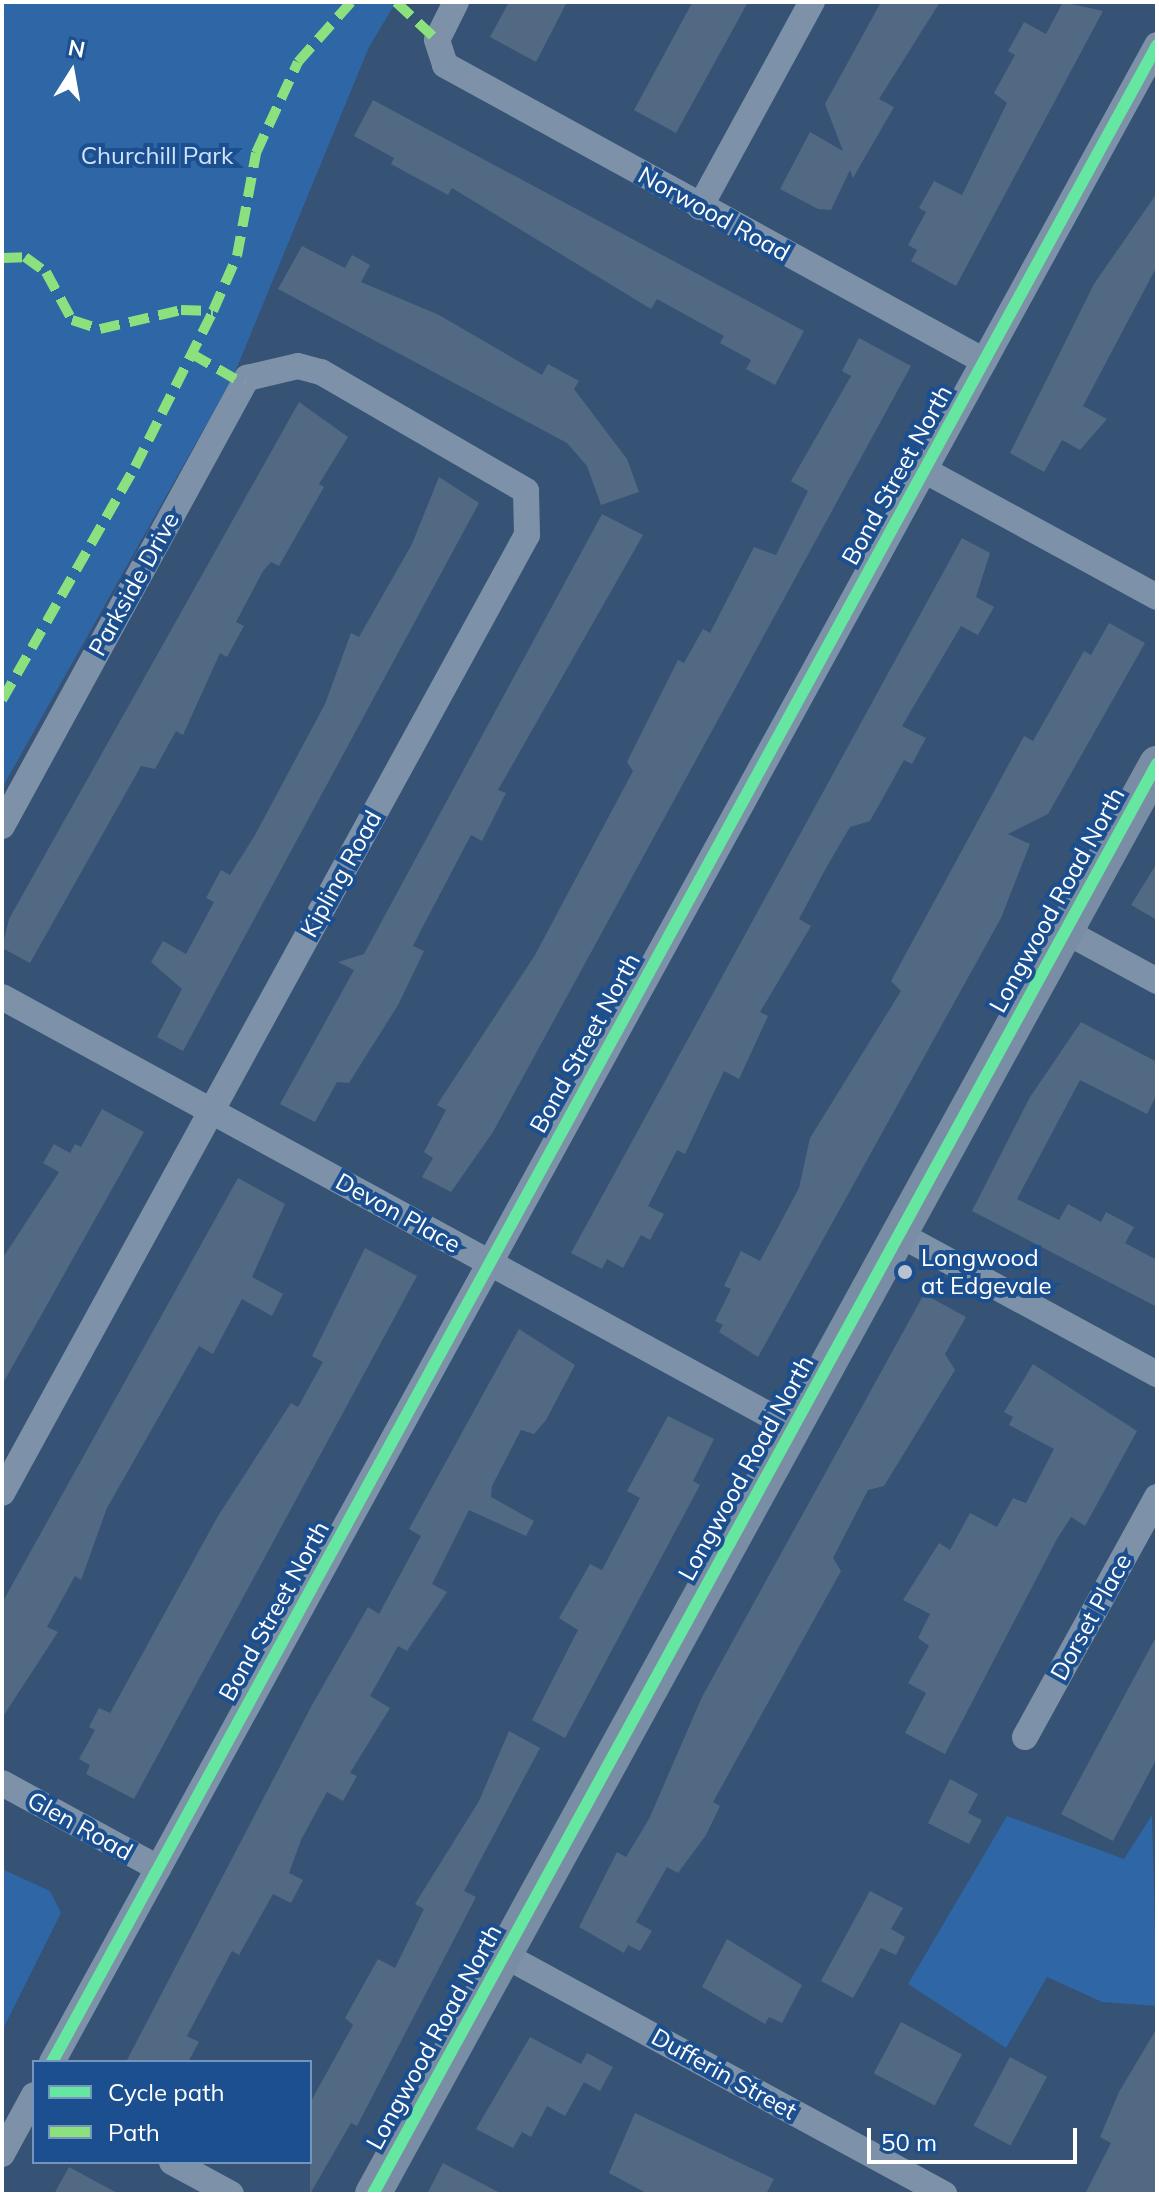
<!DOCTYPE html>
<html>
<head>
<meta charset="utf-8">
<style>
  body { margin:0 }
  #map { position:relative; width:1159px; height:2196px; overflow:hidden; background:#365274; font-family:Mulish,sans-serif }
  div>[style] { position:absolute }
  [style*='--x'] { left:calc(var(--x)*1px); top:calc(var(--y)*1px); width:calc(var(--w)*1px); rotate:calc(var(--a)*1deg) }
  .green>* { inset:0; background:#2f66a5 }
  .building>* { inset:0; background:#526984; transform-origin:0 0 }
  .street>* { height:26px; margin:-13px; padding:0 13px; transform-origin:13px; border-radius:13px; background:#7d92a8 }
  .secondary>* { height:36px; margin:-18px; padding:0 18px; transform-origin:18px; border-radius:18px; background:#798da4 }
  .quiet>* { height:10px; margin-top:-5px; transform-origin:0; background:repeating-linear-gradient(90deg,#8de07e 0 20px,transparent 0 30px) }
  .cycleway>* { height:12px; margin:-6px; padding:0 6px; transform-origin:6px; border-radius:6px; background:#66e7a1 }
  .dots>* { width:22px; height:22px; translate:-50% -50%; box-sizing:border-box; border:4px solid #1b4f8f; border-radius:50% }
  span { translate:-50% -50%; white-space:nowrap; text-align:center; line-height:1.15; -webkit-text-stroke:8px #1b4f8f; paint-order:stroke }
  .park-label { font-size:24px; color:#cfe3fa }
  .street-label { font-size:24px; color:#fff }
  .poi-label { font-size:24px; color:#fff }
  .left { translate:0 -50%; text-align:left }
  .frame { position:absolute; inset:0; border:4px solid #fff; pointer-events:none }
  .legend { position:absolute; left:32px; top:2060px; width:280px; height:104px; box-sizing:border-box; background:#1b4f8f; border:2px solid #7695bc; margin:0; padding:10px 14px; list-style:none; font-size:24px; color:#fff }
  .legend li { display:flex; align-items:center; gap:16px; height:40px }
  .legend b { width:40px; border:2px solid #7695bc }
  .north { position:absolute; left:32px; top:32px; width:80px; height:80px; -webkit-text-stroke:6px #1b4f8f; paint-order:stroke; rotate:11deg; font-size:22px; font-weight:700; line-height:32px; text-align:center; color:#fff }
  .north::after { content:''; display:block; margin:auto; width:28px; height:36px; background:#fff; clip-path:polygon(50% 0,100% 100%,50% 72%,0 100%) }
  .scale { position:absolute; left:867px; top:2128px; width:210px; height:36px; box-sizing:border-box; border:4px solid #fff; border-top:0; padding-left:10px; font-size:24px; line-height:28px; white-space:nowrap; color:#fff; -webkit-text-stroke:6px #1b4f8f; paint-order:stroke }
</style>
</head>
<body>
<div id="map">
  <div class="green">
    <i style="clip-path:polygon(2px 2px,396px 2px,369px 47px,233px 377px,2px 788px)"></i>
    <i style="clip-path:polygon(1152px 1815px,1157px 2006px,1102px 2002px,1047px 1977px,1006px 2048px,908px 1984px,1007px 1816px,1124px 1859px)"></i>
    <i style="clip-path:polygon(2px 1869px,50px 1891px,61px 1913px,2px 2031px)"></i>
  </div>
  <div class="building">
    <i style="clip-path:polygon(509px 2px,567px 2px,536px 62px,490px 37px)"></i>
    <i style="clip-path:polygon(702px 2px,748px 2px,676px 133px,634px 110px,692px 3px)"></i>
    <i style="clip-path:polygon(881px 2px,940px 2px,879px 99px,894px 107px,853px 178px,850px 170px,831px 210px,818px 209px,780px 189px,810px 132px,843px 151px,825px 104px)"></i>
    <i style="clip-path:polygon(1063px 2px,1103px 11px,956px 286px,911px 261px,917px 250px,908px 245px,926px 212px,919px 208px,934px 181px,962px 195px,1007px 103px,994px 93px,1015px 55px,1008px 51px,1024px 22px,1046px 34px)"></i>
    <i style="clip-path:polygon(373px 100px,804px 331px,775px 385px,746px 369px,751px 360px,720px 343px,724px 336px,657px 299px,651px 309px,452px 188px,448px 195px,391px 164px,394px 158px,354px 136px)"></i>
    <i style="clip-path:polygon(1157px 193px,1157px 266px,1083px 406px,1107px 419px,1080px 450px,1062px 440px,1044px 472px,1010px 453px,1094px 284px)"></i>
    <i style="clip-path:polygon(302px 246px,345px 268px,352px 255px,370px 265px,361px 282px,439px 315px,542px 375px,548px 364px,579px 381px,574px 389px,627px 459px,639px 492px,601px 505px,587px 466px,567px 443px,278px 289px)"></i>
    <i style="clip-path:polygon(859px 338px,911px 366px,493px 1132px,451px 1192px,422px 1177px,433px 1158px,424px 1152px,446px 1110px,437px 1105px,535px 955px,633px 771px,627px 762px,678px 660px,684px 663px,703px 629px,710px 633px,754px 547px,776px 555px,808px 491px,791px 481px,851px 376px,842px 371px)"></i>
    <i style="clip-path:polygon(299px 402px,348px 437px,319px 484px,324px 487px,279px 566px,271px 562px,263px 571px,236px 622px,244px 626px,227px 657px,220px 653px,183px 735px,176px 731px,155px 769px,141px 766px,30px 963px,2px 948px,9px 919px)"></i>
    <i style="clip-path:polygon(439px 477px,479px 503px,183px 1051px,157px 1037px,182px 989px,151px 962px,163px 941px,186px 954px,214px 902px,206px 898px,221px 870px,230px 875px,255px 835px,325px 704px,351px 633px,359px 637px,412px 544px)"></i>
    <i style="clip-path:polygon(602px 514px,643px 535px,498px 790px,506px 793px,482px 841px,471px 835px,420px 932px,413px 946px,424px 951px,398px 1005px,349px 1083px,337px 1082px,315px 1122px,280px 1104px,354px 970px,338px 962px,364px 954px)"></i>
    <i style="clip-path:polygon(962px 538px,990px 553px,976px 597px,994px 607px,978px 635px,961px 626px,902px 726px,926px 738px,912px 764px,904px 760px,870px 821px,850px 827px,826px 868px,799px 919px,811px 926px,760px 1012px,768px 1016px,739px 1079px,724px 1071px,685px 1154px,677px 1150px,648px 1206px,664px 1214px,650px 1240px,641px 1235px,623px 1268px,607px 1259px,602px 1269px,571px 1253px)"></i>
    <i style="clip-path:polygon(1109px 623px,1145px 643px,1048px 814px,1008px 834px,1030px 844px,1001px 918px,758px 1357px,719px 1332px,723px 1325px,715px 1321px,731px 1289px,724px 1286px,741px 1251px,760px 1261px,799px 1188px,810px 1138px,901px 991px,891px 981px,1024px 736px,1033px 741px,1084px 651px,1091px 655px)"></i>
    <i style="clip-path:polygon(1157px 863px,1157px 920px,1131px 905px)"></i>
    <i style="clip-path:polygon(1081px 1022px,1157px 1062px,1157px 1094px,1147px 1114px,1080px 1080px,1017px 1199px,1059px 1220px,1068px 1204px,1101px 1222px,1106px 1212px,1134px 1227px,1125px 1243px,1157px 1260px,1157px 1307px,972px 1211px,1030px 1097px)"></i>
    <i style="clip-path:polygon(102px 1109px,144px 1132px,2px 1385px,2px 1259px,59px 1172px,43px 1163px,54px 1144px,70px 1153px,75px 1144px,81px 1147px)"></i>
    <i style="clip-path:polygon(238px 1178px,285px 1204px,252px 1277px,283px 1294px,272px 1316px,242px 1299px,213px 1354px,199px 1346px,107px 1508px,81px 1580px,75px 1576px,47px 1627px,58px 1632px,2px 1718px,2px 1603px)"></i>
    <i style="clip-path:polygon(365px 1248px,417px 1276px,134px 1799px,86px 1774px,90px 1765px,79px 1759px,95px 1730px,89px 1727px,99px 1708px,110px 1713px,218px 1516px,291px 1403px,298px 1407px,323px 1362px,312px 1356px)"></i>
    <i style="clip-path:polygon(924px 1294px,966px 1317px,945px 1354px,955px 1370px,884px 1486px,868px 1490px,833px 1558px,841px 1571px,713px 1802px,720px 1806px,706px 1835px,678px 1873px,667px 1867px,636px 1922px,652px 1931px,640px 1951px,628px 1945px,624px 1953px,579px 1927px,617px 1852px,626px 1857px,649px 1819px,702px 1697px)"></i>
    <i style="clip-path:polygon(519px 1329px,575px 1365px,546px 1420px,534px 1434px,521px 1430px,492px 1486px,491px 1497px,534px 1521px,526px 1536px,469px 1510px,432px 1584px,447px 1592px,407px 1651px,398px 1646px,370px 1696px,390px 1708px,350px 1773px,357px 1776px,343px 1801px,327px 1792px,301px 1840px,289px 1873px,303px 1880px,291px 1903px,273px 1894px,239px 1955px,232px 1951px,187px 2036px,199px 2042px,188px 2062px,126px 2062px,312px 1705px,368px 1607px,379px 1614px,421px 1536px,409px 1529px)"></i>
    <i style="clip-path:polygon(1033px 1364px,1137px 1431px,1085px 1526px,1071px 1517px,1057px 1539px,945px 1754px,905px 1733px,926px 1693px,908px 1683px,929px 1646px,918px 1638px,930px 1614px,903px 1600px,939px 1543px,950px 1550px,970px 1513px,997px 1527px,1013px 1498px,1026px 1503px,1054px 1449px,1009px 1425px,1013px 1417px,1004px 1412px)"></i>
    <i style="clip-path:polygon(668px 1416px,714px 1439px,693px 1481px,700px 1485px,565px 1738px,532px 1720px,578px 1630px,559px 1618px,590px 1564px,602px 1570px,640px 1498px,627px 1491px)"></i>
    <i style="clip-path:polygon(1157px 1635px,1157px 1758px,1113px 1841px,1061px 1814px)"></i>
    <i style="clip-path:polygon(509px 1731px,540px 1748px,464px 1891px,476px 1897px,357px 2126px,351px 2123px,310px 2194px,310px 2103px,353px 2025px,345px 2018px,378px 1959px,395px 1968px,424px 1909px,415px 1904px,479px 1801px)"></i>
    <i style="clip-path:polygon(950px 1779px,978px 1794px,968px 1813px,982px 1820px,969px 1844px,928px 1823px)"></i>
    <i style="clip-path:polygon(870px 1891px,903px 1908px,891px 1929px,905px 1937px,896px 1955px,881px 1948px,853px 1998px,821px 1981px)"></i>
    <i style="clip-path:polygon(727px 1939px,802px 1985px,782px 2023px,769px 2017px,765px 2024px,702px 1987px)"></i>
    <i style="left:901px;top:2022px;width:69px;height:58px;rotate:28deg"></i>
    <i style="clip-path:polygon(1157px 2028px,1157px 2194px,1085px 2194px,1111px 2143px,1100px 2137px,1119px 2092px)"></i>
    <i style="clip-path:polygon(530px 2037px,581px 2064px,587px 2053px,613px 2067px,600px 2091px,584px 2082px,565px 2116px,547px 2106px,531px 2137px,522px 2132px,513px 2148px,476px 2129px)"></i>
    <i style="left:1010px;top:2057px;width:42px;height:78px;rotate:28deg"></i>
    <i style="clip-path:polygon(635px 2113px,774px 2179px,766px 2194px,648px 2194px,609px 2173px)"></i>
    <i style="clip-path:polygon(443px 2163px,502px 2194px,427px 2194px)"></i>
    <i style="clip-path:polygon(69px 2167px,119px 2194px,54px 2194px)"></i>
  </div>
  <div class="street">
    <i style="--x:456;--y:2;--w:42;--a:116.6"></i>
    <i style="--x:437;--y:40;--w:26;--a:72"></i>
    <i style="--x:445;--y:65;--w:615;--a:28.77"></i>
    <i style="--x:700;--y:207;--w:234;--a:-61.4"></i>
    <i style="--x:924;--y:470;--w:265;--a:28.6"></i>
    <i style="--x:2;--y:826;--w:511;--a:-61.33"></i>
    <i style="--x:247;--y:378;--w:52;--a:-13.2"></i>
    <i style="--x:298;--y:366;--w:24;--a:15"></i>
    <i style="--x:321;--y:372;--w:237;--a:30.1"></i>
    <i style="--x:526;--y:491;--w:44;--a:88.7"></i>
    <i style="--x:527;--y:535;--w:1092;--a:118.72"></i>
    <i style="--x:1065;--y:931;--w:105;--a:28.5"></i>
    <i style="--x:2;--y:997;--w:901;--a:28.59"></i>
    <i style="--x:899;--y:1234;--w:294;--a:28.5"></i>
    <i style="--x:1025;--y:1737;--w:274;--a:-61.2"></i>
    <i style="--x:2;--y:1783;--w:178;--a:28.6"></i>
    <i style="--x:504;--y:1955;--w:501;--a:28.51"></i>
    <i style="--x:52;--y:2062;--w:2300;--a:-61.28"></i>
    <i style="--x:2;--y:2154;--w:67;--a:-61.5"></i>
    <i style="--x:172;--y:2162;--w:67;--a:28.5"></i>
  </div>
  <div class="secondary">
    <i style="--x:373;--y:2194;--w:1631;--a:-61.27"></i>
  </div>
  <div class="quiet">
    <i style="--x:396;--y:2;--w:56;--a:42.8"></i>
    <i style="--x:2;--y:258;--w:23;--a:-2"></i>
    <i style="--x:25;--y:257;--w:26;--a:36"></i>
    <i style="--x:46;--y:272;--w:55;--a:61.6"></i>
    <i style="--x:72;--y:320;--w:29;--a:18"></i>
    <i style="--x:100;--y:329;--w:83;--a:-13.2"></i>
    <i style="--x:181;--y:310;--w:32;--a:2"></i>
    <i style="--x:192;--y:354;--w:60;--a:30"></i>
    <i style="--x:2;--y:700;--w:268;--a:-60.3"></i>
    <i style="--x:135;--y:467;--w:174;--a:-63.4"></i>
    <i style="--x:213;--y:311;--w:60;--a:-66.4"></i>
    <i style="--x:237;--y:256;--w:105;--a:-79.5"></i>
    <i style="--x:256;--y:153;--w:100;--a:-65.2"></i>
    <i style="--x:298;--y:62;--w:80;--a:-48.5"></i>
  </div>
  <div class="cycleway">
    <i style="--x:52;--y:2062;--w:2300;--a:-61.28"></i>
    <i style="--x:373;--y:2194;--w:1631;--a:-61.27"></i>
  </div>
  <div class="dots">
    <i style="left:905px;top:1272px;background:#b9c2ce"></i>
  </div>
  <div class="park-label">
    <span style="left:157px;top:156px">Churchill Park</span>
  </div>
  <div class="street-label">
    <span style="left:714px;top:214px;rotate:29deg">Norwood Road</span>
    <span style="left:897px;top:475px;rotate:-61deg">Bond Street North</span>
    <span style="left:134px;top:584px;rotate:-61deg">Parkside Drive</span>
    <span style="left:341px;top:874px;rotate:-61deg">Kipling Road</span>
    <span style="left:1057px;top:900px;rotate:-61deg">Longwood Road North</span>
    <span style="left:585px;top:1043px;rotate:-61deg">Bond Street North</span>
    <span style="left:398px;top:1213px;rotate:29deg">Devon Place</span>
    <span style="left:746px;top:1468px;rotate:-61deg">Longwood Road North</span>
    <span style="left:274px;top:1611px;rotate:-61deg">Bond Street North</span>
    <span style="left:1091px;top:1617px;rotate:-61deg">Dorset Place</span>
    <span style="left:80px;top:1826px;rotate:29deg">Glen Road</span>
    <span style="left:434px;top:2037px;rotate:-61deg">Longwood Road North</span>
    <span style="left:724px;top:2074px;rotate:29deg">Dufferin Street</span>
  </div>
  <div class="poi-label">
    <span class="left" style="left:921px;top:1272px">Longwood<br>at Edgevale</span>
  </div>
  <div class="frame"></div>
  <ul class="legend">
  <li><b style="height:10px;background:#66e7a1"></b>Cycle path</li>
  <li><b style="height:10px;background:#8de07e"></b>Path</li>
  </ul>
  <div class="north">N</div>
  <div class="scale">50 m</div>
</div>
</body>
</html>
